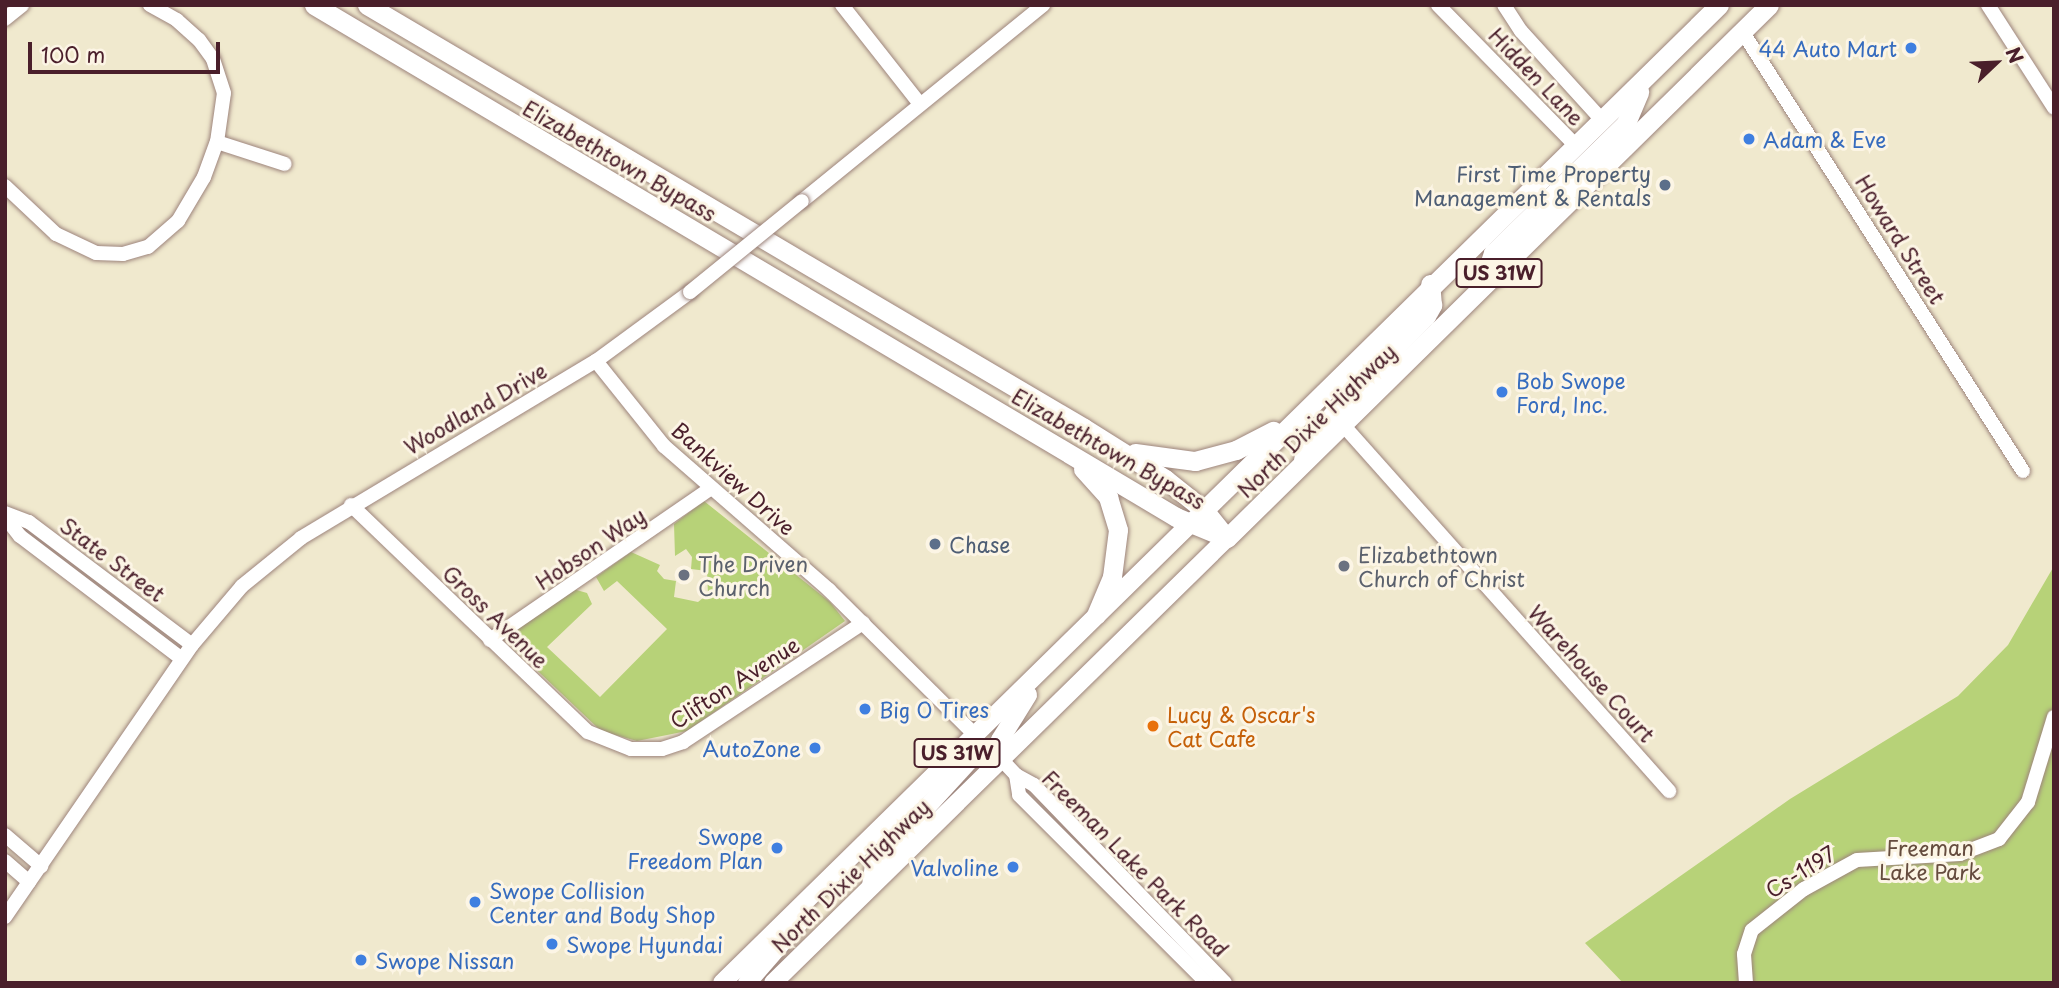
<!DOCTYPE html>
<html>
<head>
<meta charset="utf-8">
<style>
  body { margin:0 }
  #map { position:relative; width:2059px; height:988px; overflow:hidden; background:#f0e9ce; font-family:"Playpen Sans",sans-serif }
  div>[style] { position:absolute }
  [style*='--x'] { left:calc(var(--x)*1px); top:calc(var(--y)*1px); width:calc(var(--w)*1px); rotate:calc(var(--a)*1deg) }
  .green>* { inset:0; background:#b7d278 }
  .roads { filter:drop-shadow(0 0 2px #9d847c) drop-shadow(0 0 2px #9d847c) }
  .minor>* { height:14px; margin:-7px; padding:0 7px; transform-origin:7px; border-radius:7px; background:#fff }
  .major>* { height:18px; margin:-9px; padding:0 9px; transform-origin:9px; border-radius:9px; background:#fff }
  .highway>* { height:19px; margin:-9.5px; padding:0 9.5px; transform-origin:9.5px; border-radius:9.5px; background:#fff }
  .bridges { filter:drop-shadow(0 0 2px #9d847c) drop-shadow(0 0 2px #9d847c) }
  .minor-bridge>* { height:14px; margin:-7px; padding:0 7px; transform-origin:7px; border-radius:7px; background:#fff }
  .dots>* { width:19px; height:19px; translate:-50% -50%; box-sizing:border-box; border:4px solid #fcf5e5; border-radius:50% }
  span { translate:-50% -50%; white-space:nowrap; text-align:center; line-height:1.15; -webkit-text-stroke:6px #fcf5e5; paint-order:stroke }
  .shield-label span { padding:2px 5px; background:#fcf5e5; border:2px solid; border-radius:5px; -webkit-text-stroke-width:0 }
  .shield-label { font-size:19px; color:#4a1f2b; font-weight:700 }
  .shop-label { font-size:21px; color:#366cbe }
  .right { translate:-100% -50%; text-align:right }
  .left { translate:0 -50%; text-align:left }
  .street-label { font-size:21px; color:#4a1f2b }
  .service-label { font-size:21px; color:#4e5e75 }
  .worship-label { font-size:21px; color:#5b616d }
  .food-label { font-size:21px; color:#c56008 }
  .park-label { font-size:21px; color:#654c3e }
  .frame { position:absolute; inset:0; border:7px solid #4a1f2b; pointer-events:none }
  .north { position:absolute; left:1961px; top:28px; width:70px; height:70px; -webkit-text-stroke:5px #fcf5e5; paint-order:stroke; rotate:67deg; font-size:19px; font-weight:700; line-height:28px; text-align:center; color:#4a1f2b }
  .north::after { content:''; display:block; margin:auto; width:24px; height:32px; background:#4a1f2b; clip-path:polygon(50% 0,100% 100%,50% 72%,0 100%) }
  .scale { position:absolute; left:28px; top:42px; width:192px; height:32px; box-sizing:border-box; border:4px solid #4a1f2b; border-top:0; padding-left:9px; font-size:21px; line-height:24px; white-space:nowrap; color:#4a1f2b; -webkit-text-stroke:5px #fcf5e5; paint-order:stroke }
</style>
</head>
<body>
<div id="map">
  <div class="green">
    <i style="clip-path:polygon(704px 501px,830px 602px,845px 621px,687px 731px,637px 741px,601px 731px,503px 638px,573px 589px,587px 593px,592px 604px,547px 647px,600px 697px,667px 629px,617px 581px,604px 591px,596px 577px,631px 552px,660px 565px,657px 571px,664px 579px,676px 581px,674px 597px,698px 602px,708px 594px,707px 571px,691px 569px,692px 557px,686px 549px,675px 556px,674px 524px)"></i>
    <i style="clip-path:polygon(2054px 566px,2054px 983px,1623px 983px,1585px 943px,1790px 799px,1958px 696px,2008px 645px)"></i>
  </div>
  <div class="roads">
    <div class="minor">
      <i style="--x:842;--y:5;--w:126;--a:51.8"></i>
      <i style="--x:1438;--y:5;--w:197;--a:45.6"></i>
      <i style="--x:1504;--y:5;--w:31;--a:57"></i>
      <i style="--x:1521;--y:31;--w:122;--a:47.7"></i>
      <i style="--x:1988;--y:5;--w:122;--a:57.3"></i>
      <i style="--x:5;--y:19;--w:22;--a:-39"></i>
      <i style="--x:1742;--y:31;--w:522;--a:57.44"></i>
      <i style="--x:217;--y:142;--w:71;--a:17.9"></i>
      <i style="--x:5;--y:186;--w:70;--a:43.3"></i>
      <i style="--x:56;--y:234;--w:44;--a:25.4"></i>
      <i style="--x:96;--y:253;--w:27;--a:2"></i>
      <i style="--x:123;--y:254;--w:26;--a:-16"></i>
      <i style="--x:148;--y:247;--w:40;--a:-41"></i>
      <i style="--x:178;--y:221;--w:51;--a:-59.4"></i>
      <i style="--x:204;--y:177;--w:37;--a:-70"></i>
      <i style="--x:217;--y:142;--w:49;--a:-81.9"></i>
      <i style="--x:224;--y:93;--w:36;--a:-108"></i>
      <i style="--x:213;--y:59;--w:24;--a:-126"></i>
      <i style="--x:199;--y:40;--w:30;--a:-138"></i>
      <i style="--x:177;--y:20;--w:31;--a:-151"></i>
      <i style="--x:802;--y:201;--w:311;--a:-39.1"></i>
      <i style="--x:596;--y:361;--w:109;--a:51.3"></i>
      <i style="--x:664;--y:446;--w:219;--a:41.1"></i>
      <i style="--x:829;--y:590;--w:206;--a:44.8"></i>
      <i style="--x:1344;--y:426;--w:489;--a:48.3"></i>
      <i style="--x:351;--y:505;--w:328;--a:43.8"></i>
      <i style="--x:588;--y:732;--w:46;--a:21.6"></i>
      <i style="--x:631;--y:749;--w:31;--a:0"></i>
      <i style="--x:662;--y:749;--w:22;--a:-18"></i>
      <i style="--x:683;--y:742;--w:216;--a:-33.5"></i>
      <i style="--x:5;--y:513;--w:26;--a:21"></i>
      <i style="--x:29;--y:522;--w:204;--a:37"></i>
      <i style="--x:5;--y:517;--w:24;--a:52"></i>
      <i style="--x:20;--y:536;--w:203;--a:37.2"></i>
      <i style="--x:490;--y:640;--w:268;--a:-34.5"></i>
      <i style="--x:1001;--y:759;--w:22;--a:47"></i>
      <i style="--x:1016;--y:775;--w:21;--a:29"></i>
      <i style="--x:1034;--y:785;--w:275;--a:46"></i>
      <i style="--x:1016;--y:775;--w:20;--a:81"></i>
      <i style="--x:1019;--y:795;--w:266;--a:45"></i>
      <i style="--x:5;--y:835;--w:48;--a:40.7"></i>
      <i style="--x:5;--y:861;--w:32;--a:41"></i>
      <i style="--x:5;--y:917;--w:330;--a:-55.5"></i>
      <i style="--x:192;--y:645;--w:77;--a:-49.7"></i>
      <i style="--x:242;--y:586;--w:76;--a:-39.1"></i>
      <i style="--x:301;--y:538;--w:344;--a:-31"></i>
      <i style="--x:596;--y:361;--w:117;--a:-36.3"></i>
      <i style="--x:1746;--y:983;--w:29;--a:-94"></i>
      <i style="--x:1744;--y:954;--w:25;--a:-72"></i>
      <i style="--x:1752;--y:930;--w:66;--a:-38.3"></i>
      <i style="--x:1804;--y:889;--w:60;--a:-28.7"></i>
      <i style="--x:1857;--y:860;--w:103;--a:-3.3"></i>
      <i style="--x:1960;--y:854;--w:42;--a:-21"></i>
      <i style="--x:1999;--y:839;--w:47;--a:-51.9"></i>
      <i style="--x:2028;--y:802;--w:89;--a:-73"></i>
    </div>
    <div class="major">
      <i style="--x:1001;--y:759;--w:19;--a:-93"></i>
      <i style="--x:1000;--y:740;--w:53;--a:-58.1"></i>
      <i style="--x:871;--y:886;--w:21;--a:-82"></i>
      <i style="--x:874;--y:865;--w:141;--a:-47.6"></i>
      <i style="--x:969;--y:761;--w:27;--a:-77"></i>
      <i style="--x:722;--y:983;--w:657;--a:-44.44"></i>
      <i style="--x:747;--y:983;--w:81;--a:-49"></i>
      <i style="--x:773;--y:983;--w:636;--a:-44.43"></i>
    </div>
    <div class="highway">
      <i style="--x:314;--y:5;--w:1003;--a:30.71"></i>
      <i style="--x:1176;--y:517;--w:55;--a:22.4"></i>
      <i style="--x:367;--y:5;--w:832;--a:30.54"></i>
      <i style="--x:1084;--y:428;--w:96;--a:32.2"></i>
      <i style="--x:1165;--y:479;--w:50;--a:38.5"></i>
      <i style="--x:1204;--y:510;--w:32;--a:51"></i>
      <i style="--x:1495;--y:277;--w:13;--a:-117"></i>
      <i style="--x:1489;--y:265;--w:13;--a:-72"></i>
      <i style="--x:1493;--y:253;--w:186;--a:-44.3"></i>
      <i style="--x:1626;--y:123;--w:34;--a:-67"></i>
      <i style="--x:1135;--y:453;--w:61;--a:7.6"></i>
      <i style="--x:1195;--y:461;--w:42;--a:-15"></i>
      <i style="--x:1236;--y:450;--w:42;--a:-27.2"></i>
      <i style="--x:1303;--y:460;--w:13;--a:-77"></i>
      <i style="--x:1306;--y:447;--w:70;--a:-50.8"></i>
      <i style="--x:1350;--y:393;--w:108;--a:-45.4"></i>
      <i style="--x:1426;--y:316;--w:13;--a:-61"></i>
      <i style="--x:1432;--y:305;--w:21;--a:-95"></i>
      <i style="--x:1083;--y:469;--w:38;--a:48"></i>
      <i style="--x:1108;--y:497;--w:34;--a:73"></i>
      <i style="--x:1118;--y:530;--w:47;--a:97.3"></i>
      <i style="--x:1112;--y:577;--w:41;--a:112.8"></i>
      <i style="--x:1195;--y:519;--w:734;--a:-44.45"></i>
      <i style="--x:1227;--y:538;--w:760;--a:-44.52"></i>
    </div>
  </div>
  <div class="bridges">
    <div class="minor-bridge">
      <i style="--x:690;--y:292;--w:144;--a:-39.1"></i>
    </div>
  </div>
  <div class="dots">
    <i style="left:1911px;top:48px;background:#3f7fe0"></i>
    <i style="left:1749px;top:139px;background:#3f7fe0"></i>
    <i style="left:1665px;top:185px;background:#5c6f8a"></i>
    <i style="left:1502px;top:392px;background:#3f7fe0"></i>
    <i style="left:935px;top:544px;background:#5c6f8a"></i>
    <i style="left:1344px;top:566px;background:#6b7280"></i>
    <i style="left:684px;top:575px;background:#6b7280"></i>
    <i style="left:865px;top:709px;background:#3f7fe0"></i>
    <i style="left:1153px;top:726px;background:#e8710a"></i>
    <i style="left:815px;top:748px;background:#3f7fe0"></i>
    <i style="left:777px;top:848px;background:#3f7fe0"></i>
    <i style="left:1013px;top:867px;background:#3f7fe0"></i>
    <i style="left:475px;top:902px;background:#3f7fe0"></i>
    <i style="left:552px;top:944px;background:#3f7fe0"></i>
    <i style="left:361px;top:960px;background:#3f7fe0"></i>
  </div>
  <div class="shield-label">
    <span style="left:1499px;top:273px">US 31W</span>
    <span style="left:957px;top:753px">US 31W</span>
  </div>
  <div class="shop-label">
    <span class="right" style="left:1897px;top:48px">44 Auto Mart</span>
    <span class="left" style="left:1763px;top:139px">Adam &amp; Eve</span>
    <span class="left" style="left:1516px;top:392px">Bob Swope<br>Ford, Inc.</span>
    <span class="left" style="left:879px;top:709px">Big O Tires</span>
    <span class="right" style="left:801px;top:748px">AutoZone</span>
    <span class="right" style="left:763px;top:848px">Swope<br>Freedom Plan</span>
    <span class="right" style="left:999px;top:867px">Valvoline</span>
    <span class="left" style="left:489px;top:902px">Swope Collision<br>Center and Body Shop</span>
    <span class="left" style="left:566px;top:944px">Swope Hyundai</span>
    <span class="left" style="left:375px;top:960px">Swope Nissan</span>
  </div>
  <div class="street-label">
    <span style="left:1537px;top:76px;rotate:46deg">Hidden Lane</span>
    <span style="left:620px;top:160px;rotate:30deg">Elizabethtown Bypass</span>
    <span style="left:1901px;top:239px;rotate:58deg">Howard Street</span>
    <span style="left:475px;top:408px;rotate:-30deg">Woodland Drive</span>
    <span style="left:1316px;top:420px;rotate:-44deg">North Dixie Highway</span>
    <span style="left:1109px;top:448px;rotate:30deg">Elizabethtown Bypass</span>
    <span style="left:734px;top:478px;rotate:42deg">Bankview Drive</span>
    <span style="left:590px;top:548px;rotate:-34deg">Hobson Way</span>
    <span style="left:113px;top:559px;rotate:37deg">State Street</span>
    <span style="left:496px;top:616px;rotate:44deg">Gross Avenue</span>
    <span style="left:1592px;top:673px;rotate:48deg">Warehouse Court</span>
    <span style="left:734px;top:682px;rotate:-33deg">Clifton Avenue</span>
    <span style="left:1136px;top:863px;rotate:45deg">Freeman Lake Park Road</span>
    <span style="left:1800px;top:871px;rotate:-32deg">Cs-1197</span>
    <span style="left:850px;top:875px;rotate:-44deg">North Dixie Highway</span>
  </div>
  <div class="service-label">
    <span class="right" style="left:1651px;top:185px">First Time Property<br>Management &amp; Rentals</span>
    <span class="left" style="left:949px;top:544px">Chase</span>
  </div>
  <div class="worship-label">
    <span class="left" style="left:1358px;top:566px">Elizabethtown<br>Church of Christ</span>
    <span class="left" style="left:698px;top:575px">The Driven<br>Church</span>
  </div>
  <div class="food-label">
    <span class="left" style="left:1167px;top:726px">Lucy &amp; Oscar's<br>Cat Cafe</span>
  </div>
  <div class="park-label">
    <span style="left:1930px;top:859px">Freeman<br>Lake Park</span>
  </div>
  <div class="frame"></div>
  <div class="north">N</div>
  <div class="scale">100 m</div>
</div>
</body>
</html>
